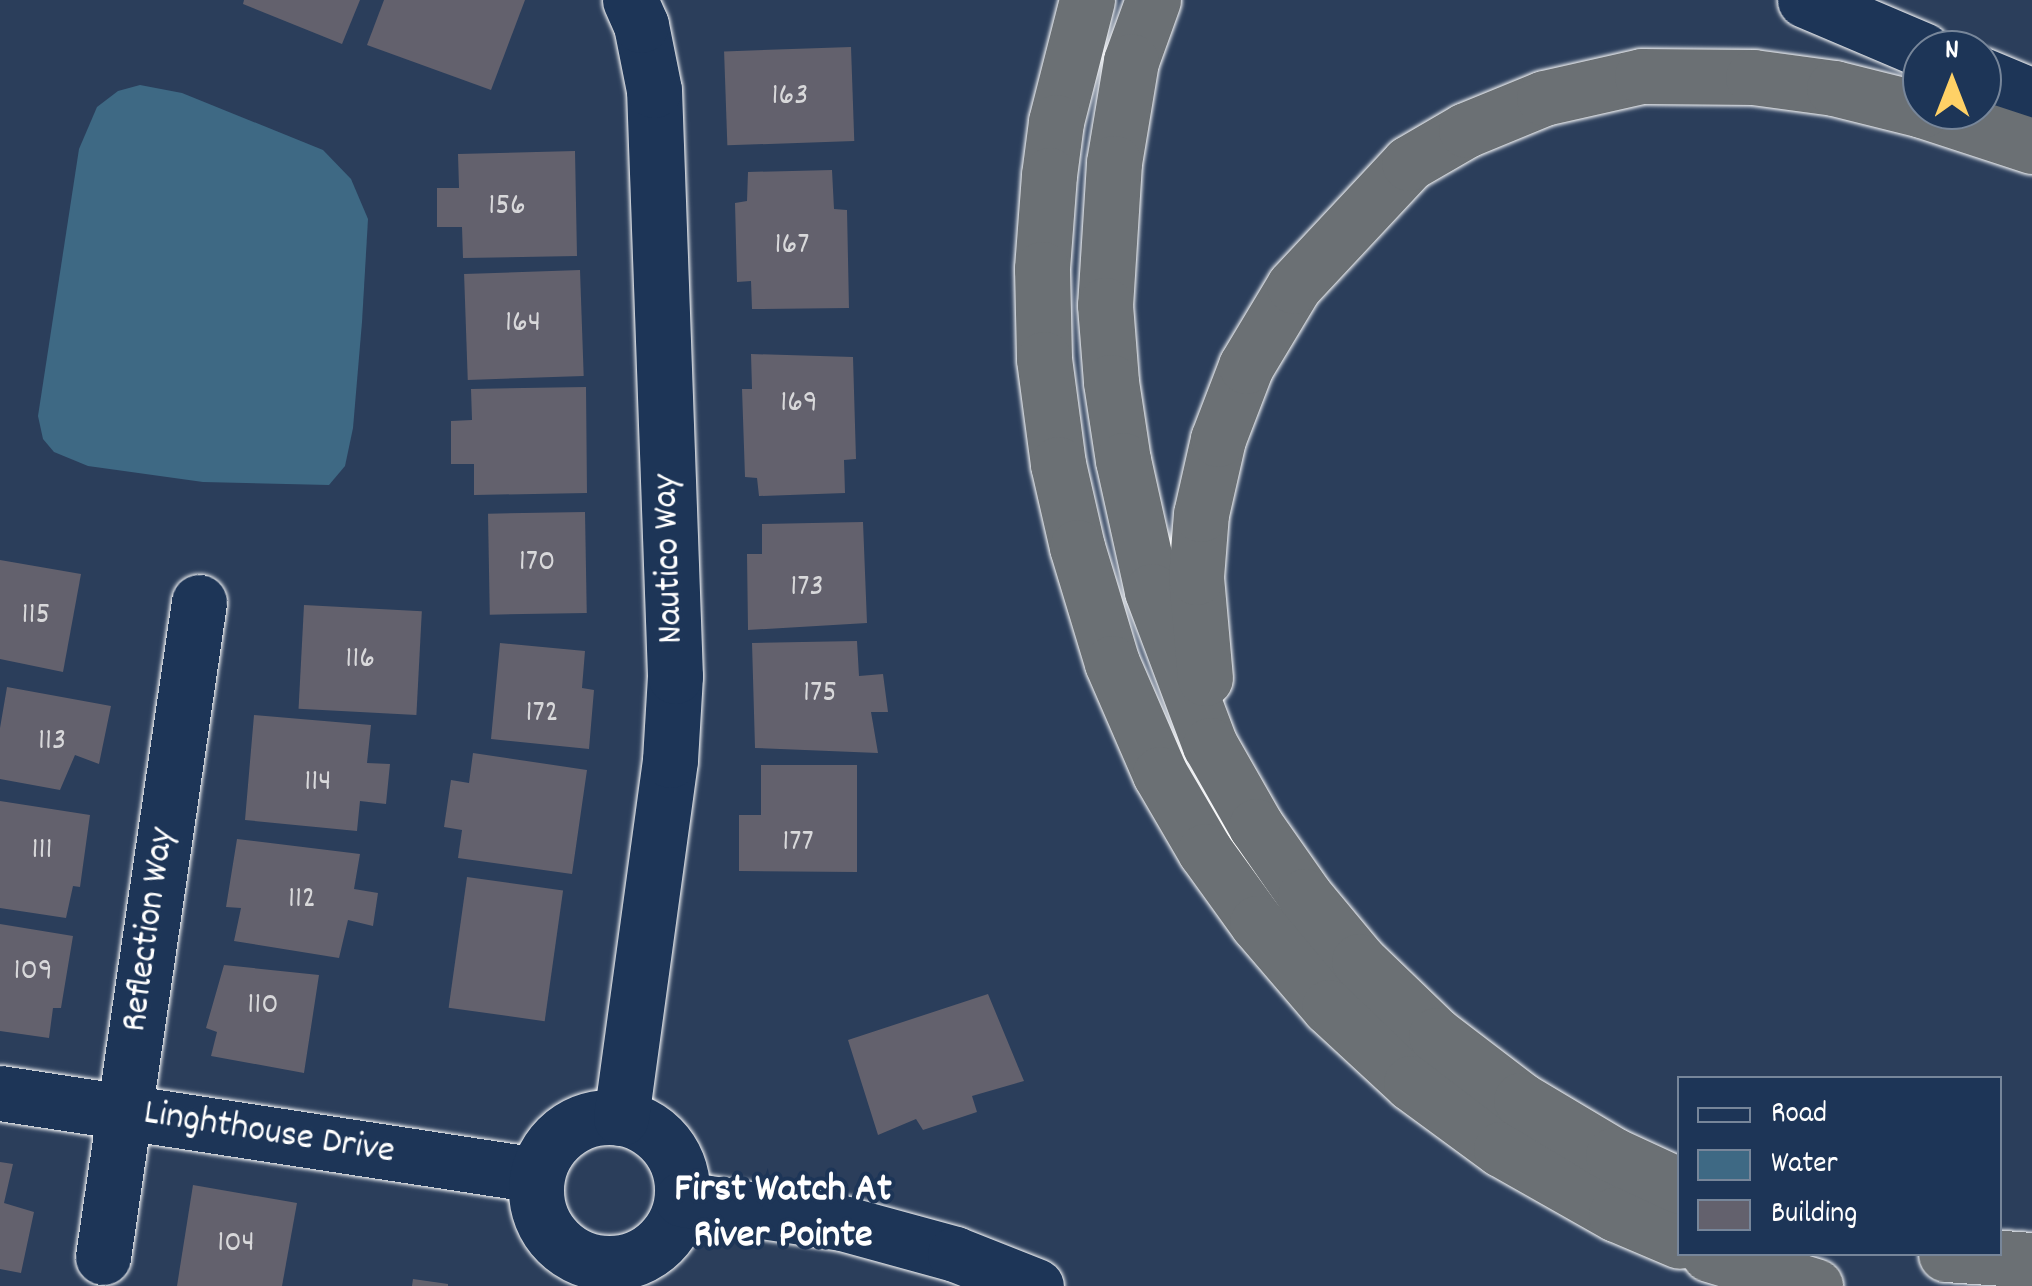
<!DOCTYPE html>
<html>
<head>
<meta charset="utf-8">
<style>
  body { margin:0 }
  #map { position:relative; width:2032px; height:1286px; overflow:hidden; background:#2b3e5b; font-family:Dekko,sans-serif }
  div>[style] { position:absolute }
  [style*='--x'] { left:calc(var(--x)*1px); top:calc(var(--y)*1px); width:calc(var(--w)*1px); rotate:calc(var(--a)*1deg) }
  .water>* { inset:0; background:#3e6984 }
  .building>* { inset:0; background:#63616d; transform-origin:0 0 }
  .roads { filter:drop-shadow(0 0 2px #fff) drop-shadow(0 0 2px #fff) }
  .minor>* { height:55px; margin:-27.5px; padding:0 27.5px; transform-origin:27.5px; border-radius:27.5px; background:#1d3557 }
  .minor>.ring { margin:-27.5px; padding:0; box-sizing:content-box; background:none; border:55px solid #1d3557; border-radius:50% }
  .tertiary>* { height:55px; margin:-27.5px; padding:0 27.5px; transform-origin:27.5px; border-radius:27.5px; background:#1d3557 }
  .motorway>* { height:55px; margin:-27.5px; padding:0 27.5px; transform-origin:27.5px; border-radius:27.5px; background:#6b7074 }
  span { translate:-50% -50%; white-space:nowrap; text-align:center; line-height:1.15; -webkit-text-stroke:8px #1d3557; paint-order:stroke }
  .number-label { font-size:32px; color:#d8d8da }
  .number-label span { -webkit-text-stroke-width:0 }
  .street-label { font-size:38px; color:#fff }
  .neighbourhood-label { font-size:40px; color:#fff; font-weight:700 }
  .legend { position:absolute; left:1677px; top:1076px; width:325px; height:180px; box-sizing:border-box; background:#1d3557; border:2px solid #77869a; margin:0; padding:12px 18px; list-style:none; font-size:30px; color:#fff }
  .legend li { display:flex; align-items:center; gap:20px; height:50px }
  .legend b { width:50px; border:2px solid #77869a }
  .north { position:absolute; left:1902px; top:30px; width:100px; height:100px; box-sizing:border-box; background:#1d3557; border:2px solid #77869a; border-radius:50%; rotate:0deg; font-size:28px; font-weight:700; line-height:40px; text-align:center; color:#fff }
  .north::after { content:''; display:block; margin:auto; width:35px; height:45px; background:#ffd166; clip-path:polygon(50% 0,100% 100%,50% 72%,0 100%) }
</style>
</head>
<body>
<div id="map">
  <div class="water">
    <i style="clip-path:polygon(140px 85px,182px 93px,323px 150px,351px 179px,368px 219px,362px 322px,353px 428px,345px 466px,329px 485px,203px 482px,88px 466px,54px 452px,43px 439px,38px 416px,79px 149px,97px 107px,118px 91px)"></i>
  </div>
  <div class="building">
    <i style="clip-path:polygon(244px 0,360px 0,342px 44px,243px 4px)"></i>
    <i style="clip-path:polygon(384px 0,525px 0,491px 90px,367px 45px)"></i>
    <i style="left:851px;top:47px;width:94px;height:127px;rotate:88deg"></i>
    <i style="clip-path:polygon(575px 151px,577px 256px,463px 258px,462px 227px,437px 227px,437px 188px,459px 188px,458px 154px)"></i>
    <i style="clip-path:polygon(832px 170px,834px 209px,847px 210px,849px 308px,752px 309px,751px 281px,737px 282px,735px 203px,747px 201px,748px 172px)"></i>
    <i style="left:580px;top:270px;width:106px;height:116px;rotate:88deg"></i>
    <i style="clip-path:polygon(751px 354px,853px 357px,856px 459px,844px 460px,845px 493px,759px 496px,757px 478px,745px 477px,742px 389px,752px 389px)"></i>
    <i style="clip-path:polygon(586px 387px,587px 493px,474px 495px,474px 464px,451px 464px,451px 421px,472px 420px,471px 389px)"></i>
    <i style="left:585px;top:512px;width:101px;height:97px;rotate:89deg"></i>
    <i style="clip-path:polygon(863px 522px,867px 623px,748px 630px,747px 554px,762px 554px,762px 524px)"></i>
    <i style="clip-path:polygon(0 560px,81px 574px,63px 672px,0 659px)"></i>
    <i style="left:304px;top:605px;width:118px;height:104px;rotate:3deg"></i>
    <i style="clip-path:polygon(857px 641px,859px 676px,883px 674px,888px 712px,871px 712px,878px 753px,755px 748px,752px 643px)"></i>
    <i style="clip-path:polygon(500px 643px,585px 651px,582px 688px,594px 690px,589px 749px,491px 739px)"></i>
    <i style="clip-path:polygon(7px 687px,111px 706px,99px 764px,75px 755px,60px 790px,0 779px,0 728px)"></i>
    <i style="clip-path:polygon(254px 715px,371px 725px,367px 763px,390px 764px,386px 804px,360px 801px,357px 831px,245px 820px)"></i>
    <i style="clip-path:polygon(473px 753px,587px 770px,572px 874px,458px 858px,462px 830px,444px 827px,451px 780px,469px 783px)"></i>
    <i style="clip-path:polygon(761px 765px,857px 765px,857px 872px,739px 871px,739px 815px,761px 815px)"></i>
    <i style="clip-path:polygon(0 801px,90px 815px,80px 887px,73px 886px,66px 918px,0 908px)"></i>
    <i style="clip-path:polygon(237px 839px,360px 854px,354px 889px,378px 893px,373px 926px,348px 920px,339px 958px,234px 941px,241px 908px,226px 907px)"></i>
    <i style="left:467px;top:877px;width:97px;height:132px;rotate:8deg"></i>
    <i style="clip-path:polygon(0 924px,73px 936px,61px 1008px,53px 1008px,49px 1038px,0 1031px)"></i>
    <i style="clip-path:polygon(224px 965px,319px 975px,304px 1073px,211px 1056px,217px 1032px,206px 1028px)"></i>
    <i style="clip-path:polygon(988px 994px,1024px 1081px,972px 1096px,977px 1112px,923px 1130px,916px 1119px,878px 1135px,848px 1040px)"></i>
    <i style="clip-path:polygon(0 1162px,13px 1164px,4px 1203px,34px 1212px,21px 1273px,0 1269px)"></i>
    <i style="clip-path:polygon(193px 1185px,297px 1203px,282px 1286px,177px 1286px)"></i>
    <i style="clip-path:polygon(413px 1279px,448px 1284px,448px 1286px,412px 1286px)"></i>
  </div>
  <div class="roads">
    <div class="minor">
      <i style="--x:0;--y:1093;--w:543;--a:8.68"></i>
      <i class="ring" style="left:536px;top:1117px;width:91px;height:91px"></i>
      <i style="--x:621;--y:1118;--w:361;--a:-82.2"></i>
      <i style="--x:670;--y:760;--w:84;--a:-86.6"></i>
      <i style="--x:675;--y:676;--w:586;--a:-92.05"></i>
      <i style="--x:654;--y:90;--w:66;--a:-101.3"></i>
      <i style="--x:641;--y:25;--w:27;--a:-114"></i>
      <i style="--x:682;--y:1199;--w:162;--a:8.5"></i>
      <i style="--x:842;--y:1223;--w:117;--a:15.3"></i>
      <i style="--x:955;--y:1254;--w:87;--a:21.6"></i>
      <i style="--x:103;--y:1257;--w:662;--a:-81.66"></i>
    </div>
    <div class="tertiary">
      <i style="--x:1805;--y:0;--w:128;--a:23"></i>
      <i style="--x:1982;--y:75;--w:54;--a:22.8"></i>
    </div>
    <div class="motorway">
      <i style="--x:1087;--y:0;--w:126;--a:104.3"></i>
      <i style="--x:1056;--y:122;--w:53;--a:97.5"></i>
      <i style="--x:1049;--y:175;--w:94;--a:94.3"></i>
      <i style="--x:1042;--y:269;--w:90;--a:88.7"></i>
      <i style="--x:1044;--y:359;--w:106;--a:82.4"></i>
      <i style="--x:1058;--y:464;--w:85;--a:77.1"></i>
      <i style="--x:1077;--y:547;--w:121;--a:73.2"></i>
      <i style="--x:1112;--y:663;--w:121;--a:66.6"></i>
      <i style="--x:1160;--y:774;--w:89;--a:59.7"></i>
      <i style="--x:1205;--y:851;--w:89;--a:54.2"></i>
      <i style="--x:1257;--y:923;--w:111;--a:49.4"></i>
      <i style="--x:1329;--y:1007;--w:112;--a:42.8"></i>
      <i style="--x:1411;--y:1083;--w:112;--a:36.3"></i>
      <i style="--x:1501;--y:1149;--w:132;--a:29.5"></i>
      <i style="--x:1616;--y:1214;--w:69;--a:22.9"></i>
      <i style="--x:1153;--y:0;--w:65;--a:109.8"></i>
      <i style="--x:1131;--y:61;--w:103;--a:99.5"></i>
      <i style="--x:1114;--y:163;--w:142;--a:93.6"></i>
      <i style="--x:1105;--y:305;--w:77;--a:85.5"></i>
      <i style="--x:1111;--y:382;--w:79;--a:81.3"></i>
      <i style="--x:1123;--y:460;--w:134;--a:77.5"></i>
      <i style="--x:1152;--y:591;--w:165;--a:69.4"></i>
      <i style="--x:1210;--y:745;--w:93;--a:60.4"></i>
      <i style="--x:1256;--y:826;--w:85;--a:55"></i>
      <i style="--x:1305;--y:896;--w:85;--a:50.3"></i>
      <i style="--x:1359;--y:961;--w:107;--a:43.9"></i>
      <i style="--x:1436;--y:1035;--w:107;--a:37.4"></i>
      <i style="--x:1521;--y:1100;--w:107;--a:30.9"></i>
      <i style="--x:1613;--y:1155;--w:74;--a:24.8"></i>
      <i style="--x:1922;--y:110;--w:116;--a:18.1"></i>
      <i style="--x:1205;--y:678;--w:101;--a:-95.1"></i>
      <i style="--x:1196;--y:577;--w:63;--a:-85.5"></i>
      <i style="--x:1201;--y:514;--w:77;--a:-77.2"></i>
      <i style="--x:1218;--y:439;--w:78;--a:-69"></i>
      <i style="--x:1246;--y:366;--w:93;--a:-59"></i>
      <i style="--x:1294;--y:286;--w:168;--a:-46.9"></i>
      <i style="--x:1409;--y:163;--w:66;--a:-30.1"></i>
      <i style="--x:1466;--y:130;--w:84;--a:-22.3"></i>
      <i style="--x:1544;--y:98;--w:100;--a:-12.7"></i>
      <i style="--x:1642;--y:76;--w:111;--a:0.5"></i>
      <i style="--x:1753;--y:77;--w:82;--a:7.7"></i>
      <i style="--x:1834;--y:88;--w:91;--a:14"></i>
      <i style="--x:1709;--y:1254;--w:111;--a:16.8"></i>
      <i style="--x:1946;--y:1254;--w:86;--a:4"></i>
    </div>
  </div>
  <div class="number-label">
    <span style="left:790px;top:97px">163</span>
    <span style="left:507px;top:207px">156</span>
    <span style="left:792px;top:246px">167</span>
    <span style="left:523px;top:324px">164</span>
    <span style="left:799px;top:404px">169</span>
    <span style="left:537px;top:563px">170</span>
    <span style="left:807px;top:588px">173</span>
    <span style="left:36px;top:616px">115</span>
    <span style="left:360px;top:660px">116</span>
    <span style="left:820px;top:694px">175</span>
    <span style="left:542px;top:714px">172</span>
    <span style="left:52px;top:742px">113</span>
    <span style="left:318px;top:783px">114</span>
    <span style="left:798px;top:843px">177</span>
    <span style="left:42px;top:851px">111</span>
    <span style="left:302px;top:900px">112</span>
    <span style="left:33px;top:972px">109</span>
    <span style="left:263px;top:1006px">110</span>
    <span style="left:236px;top:1244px">104</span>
  </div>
  <div class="street-label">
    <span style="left:670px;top:559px;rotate:-92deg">Nautico Way</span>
    <span style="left:150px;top:930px;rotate:-82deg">Reflection Way</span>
    <span style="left:269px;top:1134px;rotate:9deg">Linghthouse Drive</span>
  </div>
  <div class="neighbourhood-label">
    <span style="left:783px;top:1215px">First Watch At<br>River Pointe</span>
  </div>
  <ul class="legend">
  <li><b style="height:12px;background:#1d3557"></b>Road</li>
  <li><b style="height:28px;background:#3e6984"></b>Water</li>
  <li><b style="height:28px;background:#63616d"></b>Building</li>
  </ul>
  <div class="north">N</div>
</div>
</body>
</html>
